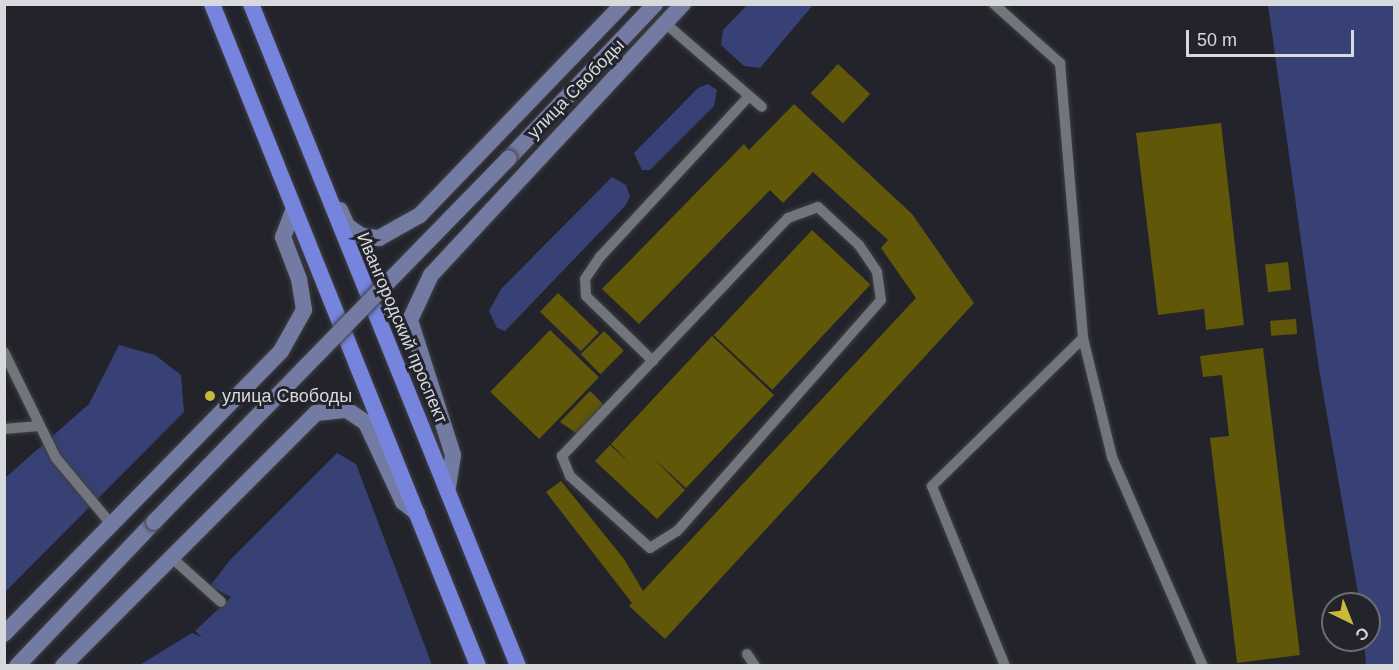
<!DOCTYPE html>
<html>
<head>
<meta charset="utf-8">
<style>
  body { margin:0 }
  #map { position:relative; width:1399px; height:670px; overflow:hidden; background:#23242b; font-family:Arial,sans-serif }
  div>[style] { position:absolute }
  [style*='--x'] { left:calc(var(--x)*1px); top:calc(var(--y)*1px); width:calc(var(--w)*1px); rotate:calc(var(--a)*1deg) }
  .green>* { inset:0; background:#384175 }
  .building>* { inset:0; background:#605709; transform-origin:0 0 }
  .roads { filter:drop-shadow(0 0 2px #3d3f43) drop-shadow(0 0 2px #3d3f43) }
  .service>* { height:10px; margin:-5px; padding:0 5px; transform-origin:5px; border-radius:5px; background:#73757d }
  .secondary>* { height:16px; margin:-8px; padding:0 8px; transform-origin:8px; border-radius:8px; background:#747ba2 }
  .trunk>* { height:16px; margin:-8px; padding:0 8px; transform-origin:8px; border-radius:8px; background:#7684de }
  .bridges { filter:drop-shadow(0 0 2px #3d3f43) drop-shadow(0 0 2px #3d3f43) }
  .secondary-bridge>* { height:16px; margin:-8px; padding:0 8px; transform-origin:8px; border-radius:8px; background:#747ba2 }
  .dots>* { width:16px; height:16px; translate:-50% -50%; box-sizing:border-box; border:3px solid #23242b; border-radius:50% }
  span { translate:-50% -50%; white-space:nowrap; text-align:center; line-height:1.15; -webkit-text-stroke:6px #23242b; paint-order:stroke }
  .street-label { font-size:18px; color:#d7d9dd }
  .poi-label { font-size:18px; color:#d7d9dd }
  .left { translate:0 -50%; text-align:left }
  .frame { position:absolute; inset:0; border:6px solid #d7d9dd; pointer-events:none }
  .north { position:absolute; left:1321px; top:592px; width:60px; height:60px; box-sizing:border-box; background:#23242b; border:2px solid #6b6c72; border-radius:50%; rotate:137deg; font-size:16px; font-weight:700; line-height:24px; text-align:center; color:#d7d9dd }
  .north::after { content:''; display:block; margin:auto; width:21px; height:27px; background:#caba3a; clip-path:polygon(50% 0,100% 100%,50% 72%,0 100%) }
  .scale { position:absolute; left:1186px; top:30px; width:168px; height:27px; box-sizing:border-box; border:3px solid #d7d9dd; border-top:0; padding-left:8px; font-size:18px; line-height:21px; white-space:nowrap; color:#d7d9dd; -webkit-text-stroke:4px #23242b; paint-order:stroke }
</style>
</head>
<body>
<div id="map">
  <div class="green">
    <i style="clip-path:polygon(747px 5px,747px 4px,813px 5px,760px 68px,744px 66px,721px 45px,723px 30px)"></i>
    <i style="clip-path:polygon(1268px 5px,1394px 5px,1394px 665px,1366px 665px,1364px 640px,1369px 640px,1369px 604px,1360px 604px,1319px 369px)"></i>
    <i style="clip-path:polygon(708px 84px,717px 90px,714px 106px,650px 170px,642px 170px,634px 153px,698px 88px)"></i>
    <i style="clip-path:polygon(612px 177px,626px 185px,630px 197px,625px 206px,505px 331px,497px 328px,489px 311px,501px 289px)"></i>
    <i style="clip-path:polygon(119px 345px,155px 355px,181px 375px,184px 412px,5px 592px,5px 478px,89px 404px)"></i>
    <i style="clip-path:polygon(337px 453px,356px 464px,432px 665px,138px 666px,192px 633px,202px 637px,195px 631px,231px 597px,210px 586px,230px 560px)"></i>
  </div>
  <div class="building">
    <i style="left:838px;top:64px;width:44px;height:40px;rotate:43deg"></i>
    <i style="clip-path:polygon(794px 104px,912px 214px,974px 303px,665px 639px,629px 606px,632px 603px,546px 492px,561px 481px,624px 559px,643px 591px,916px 298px,881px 248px,888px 240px,813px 172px,783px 203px,770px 190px,639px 324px,602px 289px,744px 144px,749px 150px)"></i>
    <i style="clip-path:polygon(1221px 123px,1244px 325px,1206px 330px,1204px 309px,1158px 315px,1136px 133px)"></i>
    <i style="left:812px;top:230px;width:80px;height:144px;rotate:43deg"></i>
    <i style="left:1288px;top:262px;width:28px;height:23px;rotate:84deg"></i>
    <i style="left:558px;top:293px;width:57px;height:26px;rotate:44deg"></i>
    <i style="left:1296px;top:319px;width:15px;height:26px;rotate:86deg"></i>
    <i style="left:550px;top:330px;width:68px;height:86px;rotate:44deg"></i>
    <i style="left:604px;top:331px;width:28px;height:33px;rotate:45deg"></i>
    <i style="clip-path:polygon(712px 336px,774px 395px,686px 488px,653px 458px,685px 490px,657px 519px,595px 461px,610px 445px,631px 464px,611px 444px)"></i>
    <i style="clip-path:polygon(1263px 348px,1300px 655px,1237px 663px,1210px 438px,1229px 436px,1222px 375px,1203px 377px,1200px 356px)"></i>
    <i style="clip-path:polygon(590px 391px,607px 408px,579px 435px,560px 422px)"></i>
  </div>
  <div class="roads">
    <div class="service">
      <i style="--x:994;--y:4;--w:89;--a:41.8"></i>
      <i style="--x:1060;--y:63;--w:276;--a:85.2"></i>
      <i style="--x:1083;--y:338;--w:122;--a:76.3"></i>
      <i style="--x:1112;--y:457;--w:228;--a:66.5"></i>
      <i style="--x:665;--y:23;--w:128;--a:40.9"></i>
      <i style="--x:818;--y:207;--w:56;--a:42.8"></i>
      <i style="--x:859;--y:245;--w:32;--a:56"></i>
      <i style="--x:877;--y:272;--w:28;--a:82"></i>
      <i style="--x:881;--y:300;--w:308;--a:131.4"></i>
      <i style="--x:677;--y:531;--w:32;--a:148"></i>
      <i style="--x:650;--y:548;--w:108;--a:-138"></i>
      <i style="--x:570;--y:476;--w:22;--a:-112"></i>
      <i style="--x:562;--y:456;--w:328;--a:-46.5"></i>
      <i style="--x:788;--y:218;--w:32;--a:-20"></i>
      <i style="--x:4;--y:352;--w:118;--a:63.9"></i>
      <i style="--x:56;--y:458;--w:86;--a:50.2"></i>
      <i style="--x:653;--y:361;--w:93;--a:-135.9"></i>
      <i style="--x:586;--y:296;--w:17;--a:-93"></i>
      <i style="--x:585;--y:279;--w:27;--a:-56"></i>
      <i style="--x:600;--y:257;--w:219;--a:-47.2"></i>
      <i style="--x:4;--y:429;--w:35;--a:-5"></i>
      <i style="--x:171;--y:557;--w:67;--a:42"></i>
      <i style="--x:747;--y:654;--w:14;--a:56"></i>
      <i style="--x:1005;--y:666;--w:194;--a:-112.1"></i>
      <i style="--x:932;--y:486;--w:211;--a:-44.4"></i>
    </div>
    <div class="secondary">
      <i style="--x:509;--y:158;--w:212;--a:-46.5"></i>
      <i style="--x:340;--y:210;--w:17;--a:66"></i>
      <i style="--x:347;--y:226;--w:18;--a:34"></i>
      <i style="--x:362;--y:236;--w:17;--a:7"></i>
      <i style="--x:379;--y:238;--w:47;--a:-29.3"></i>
      <i style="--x:420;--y:215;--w:293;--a:-46.1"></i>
      <i style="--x:448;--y:487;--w:32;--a:-81"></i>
      <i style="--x:453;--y:455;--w:142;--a:-107.7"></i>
      <i style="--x:410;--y:320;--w:50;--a:-65"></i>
      <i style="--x:431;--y:275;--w:370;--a:-47.1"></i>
      <i style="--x:4;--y:634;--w:396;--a:-45.6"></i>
      <i style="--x:281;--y:351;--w:47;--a:-60.7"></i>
      <i style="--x:304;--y:310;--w:31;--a:-99"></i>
      <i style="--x:299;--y:279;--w:45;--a:-110.9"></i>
      <i style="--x:283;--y:237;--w:30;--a:-69"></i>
      <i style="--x:17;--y:666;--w:199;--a:-46.4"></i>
      <i style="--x:63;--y:666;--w:358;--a:-45"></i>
      <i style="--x:316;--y:413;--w:31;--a:-6"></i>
      <i style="--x:347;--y:410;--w:23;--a:34"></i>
      <i style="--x:366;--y:423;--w:87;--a:64.9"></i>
      <i style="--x:403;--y:502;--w:18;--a:38"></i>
    </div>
    <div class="trunk">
      <i style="--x:212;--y:4;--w:713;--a:68.11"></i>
      <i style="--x:251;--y:4;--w:714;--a:68.03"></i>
    </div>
  </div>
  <div class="bridges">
    <div class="secondary-bridge">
      <i style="--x:154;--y:522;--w:508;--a:-45.72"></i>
    </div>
  </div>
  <div class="dots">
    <i style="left:210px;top:396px;background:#caba3a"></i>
  </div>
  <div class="street-label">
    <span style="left:576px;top:89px;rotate:-46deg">улица Свободы</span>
    <span style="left:402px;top:328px;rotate:67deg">Ивангородский проспект</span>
  </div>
  <div class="poi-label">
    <span class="left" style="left:222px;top:396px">улица Свободы</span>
  </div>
  <div class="frame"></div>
  <div class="north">С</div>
  <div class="scale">50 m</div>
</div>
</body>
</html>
